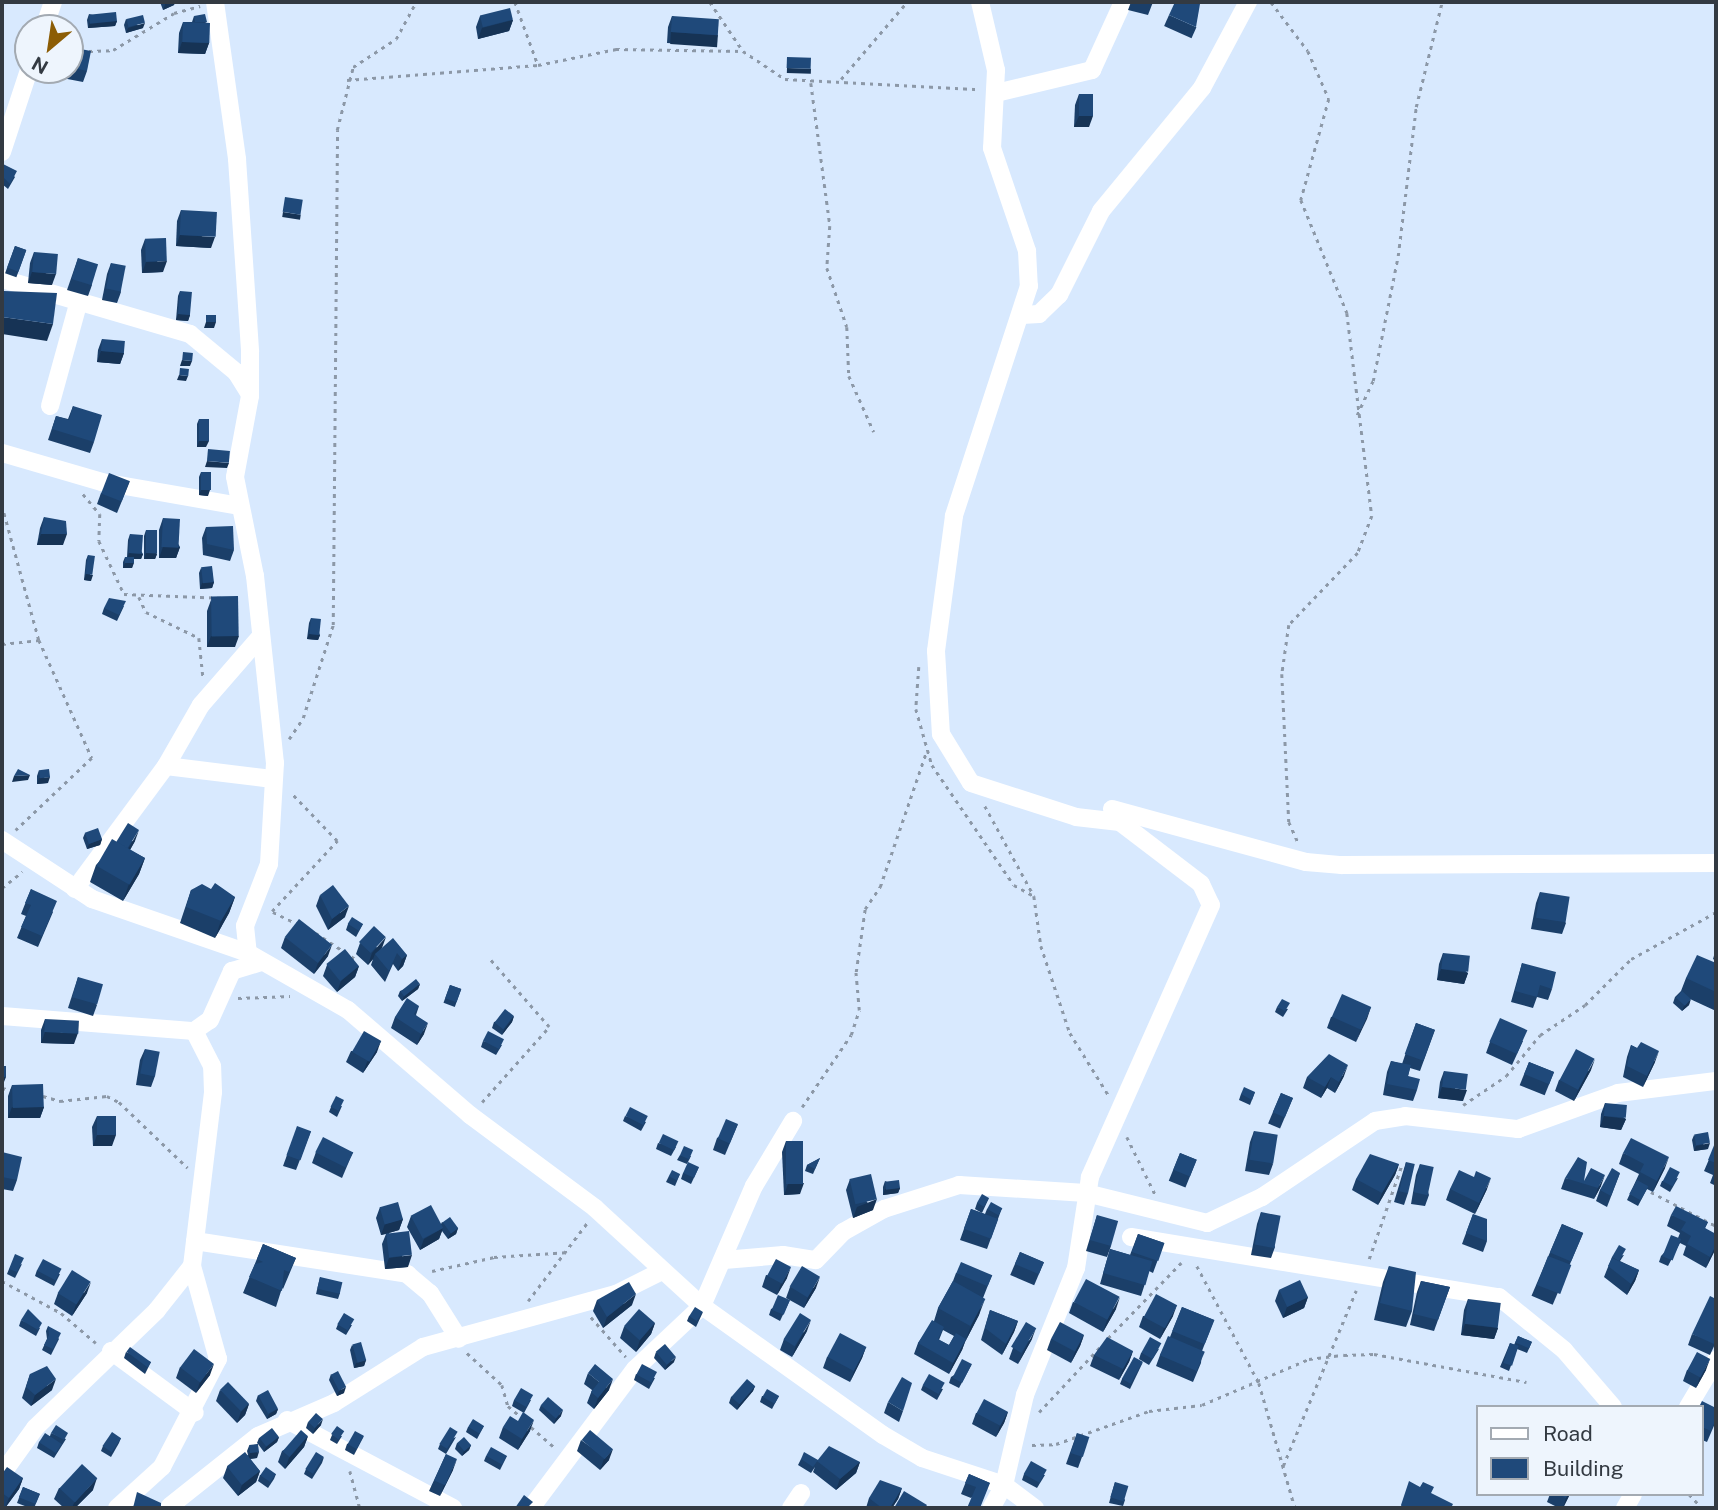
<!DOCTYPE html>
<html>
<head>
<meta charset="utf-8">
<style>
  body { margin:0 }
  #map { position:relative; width:1718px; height:1510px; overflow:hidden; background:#d8e9fe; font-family:"Public Sans",sans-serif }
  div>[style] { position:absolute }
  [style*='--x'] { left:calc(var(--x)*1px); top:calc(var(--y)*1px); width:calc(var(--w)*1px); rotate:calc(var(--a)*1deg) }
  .path>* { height:2.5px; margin-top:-1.25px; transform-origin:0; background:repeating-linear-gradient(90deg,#8c98a7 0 3.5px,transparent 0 8.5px) }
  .minor>* { height:18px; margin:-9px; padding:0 9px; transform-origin:9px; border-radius:9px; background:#fff }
  .wall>* { inset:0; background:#1b3f69; transform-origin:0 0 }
  .shaded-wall>* { inset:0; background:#163355; transform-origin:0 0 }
  .building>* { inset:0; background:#1f497a; transform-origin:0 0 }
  span { translate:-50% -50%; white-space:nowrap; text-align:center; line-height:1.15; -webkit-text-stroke:7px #eef5fd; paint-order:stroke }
  .frame { position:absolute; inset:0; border:4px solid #333a42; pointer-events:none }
  .legend { position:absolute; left:1476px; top:1405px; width:228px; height:91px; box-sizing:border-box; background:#eef5fd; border:2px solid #a3aab2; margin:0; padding:9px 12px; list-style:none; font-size:21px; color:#333a42 }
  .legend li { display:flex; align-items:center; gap:14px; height:35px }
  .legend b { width:35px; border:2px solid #a3aab2 }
  .north { position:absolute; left:14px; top:14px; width:70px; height:70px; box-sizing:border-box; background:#eef5fd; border:2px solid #a3aab2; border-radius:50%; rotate:209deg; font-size:19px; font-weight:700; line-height:28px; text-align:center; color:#333a42 }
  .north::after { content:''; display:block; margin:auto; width:24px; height:32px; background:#8c5d05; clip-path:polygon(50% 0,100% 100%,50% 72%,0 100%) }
</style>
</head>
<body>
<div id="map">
  <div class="path">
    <i style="--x:515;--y:2;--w:67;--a:69.9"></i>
    <i style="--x:710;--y:2;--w:59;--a:56"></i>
    <i style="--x:743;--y:51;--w:50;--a:33.7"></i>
    <i style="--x:785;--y:79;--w:194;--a:3"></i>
    <i style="--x:1271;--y:2;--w:61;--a:52.9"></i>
    <i style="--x:1308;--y:51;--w:52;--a:66.4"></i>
    <i style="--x:1329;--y:99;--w:105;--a:105.5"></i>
    <i style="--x:1301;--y:200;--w:122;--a:67.8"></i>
    <i style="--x:1347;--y:313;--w:205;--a:83"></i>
    <i style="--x:1372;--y:516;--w:40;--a:111"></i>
    <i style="--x:1358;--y:553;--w:100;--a:133.8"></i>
    <i style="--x:1289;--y:625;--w:49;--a:98.1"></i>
    <i style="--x:1282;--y:674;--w:148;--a:87.3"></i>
    <i style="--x:1289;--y:822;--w:22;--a:66"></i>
    <i style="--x:70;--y:46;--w:13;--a:13"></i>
    <i style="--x:89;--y:51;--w:24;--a:-2"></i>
    <i style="--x:113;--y:50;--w:71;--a:-31.2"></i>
    <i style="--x:174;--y:13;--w:27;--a:-15"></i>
    <i style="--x:841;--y:79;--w:101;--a:-49.4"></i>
    <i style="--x:347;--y:80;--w:192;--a:-4.5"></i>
    <i style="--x:538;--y:65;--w:80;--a:-11.6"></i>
    <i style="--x:616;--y:49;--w:127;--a:0.9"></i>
    <i style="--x:811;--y:83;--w:144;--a:82.4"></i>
    <i style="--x:830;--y:226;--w:42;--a:94.1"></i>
    <i style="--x:827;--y:268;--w:62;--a:71.3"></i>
    <i style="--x:847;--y:327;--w:49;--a:87.7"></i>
    <i style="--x:849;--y:376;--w:61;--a:65.9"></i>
    <i style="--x:1357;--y:415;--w:38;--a:-65"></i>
    <i style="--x:1373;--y:381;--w:127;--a:-78.7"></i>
    <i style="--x:1398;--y:256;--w:150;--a:-83.1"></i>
    <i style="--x:1416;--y:107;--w:108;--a:-76.1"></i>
    <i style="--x:83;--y:494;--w:26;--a:50"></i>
    <i style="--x:100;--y:514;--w:27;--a:92"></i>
    <i style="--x:99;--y:541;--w:59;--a:64.7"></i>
    <i style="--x:124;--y:594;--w:102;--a:2.2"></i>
    <i style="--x:2;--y:505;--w:140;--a:74.7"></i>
    <i style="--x:39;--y:640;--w:129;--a:65.8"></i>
    <i style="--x:92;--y:758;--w:105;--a:136.5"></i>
    <i style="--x:139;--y:597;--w:17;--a:65"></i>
    <i style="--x:146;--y:612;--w:59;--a:26.1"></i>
    <i style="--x:199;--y:638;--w:39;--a:84"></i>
    <i style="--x:2;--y:644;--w:37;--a:-6"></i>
    <i style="--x:919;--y:667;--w:42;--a:94.1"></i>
    <i style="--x:916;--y:709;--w:58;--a:74.1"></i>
    <i style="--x:932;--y:765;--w:145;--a:55.7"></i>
    <i style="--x:1014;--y:885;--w:23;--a:29"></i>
    <i style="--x:289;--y:739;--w:25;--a:-56"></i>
    <i style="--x:303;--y:718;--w:98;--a:-72.1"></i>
    <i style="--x:333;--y:625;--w:495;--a:-89.5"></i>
    <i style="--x:337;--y:130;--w:65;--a:-75.7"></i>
    <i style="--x:353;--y:67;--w:51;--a:-33.1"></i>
    <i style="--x:396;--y:39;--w:42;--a:-61.6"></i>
    <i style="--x:985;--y:806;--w:102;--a:61.4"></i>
    <i style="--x:1034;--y:896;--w:50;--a:82"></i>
    <i style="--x:1041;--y:946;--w:92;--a:71.6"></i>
    <i style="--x:1070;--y:1033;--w:74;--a:58.2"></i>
    <i style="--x:2;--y:888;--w:26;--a:-39"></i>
    <i style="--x:272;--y:911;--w:96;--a:-47.1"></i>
    <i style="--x:337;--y:841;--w:66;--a:-133.8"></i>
    <i style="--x:273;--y:912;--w:28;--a:26"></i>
    <i style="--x:316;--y:933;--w:49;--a:33.4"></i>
    <i style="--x:238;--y:998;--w:52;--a:-2.2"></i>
    <i style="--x:2;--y:1088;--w:10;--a:11"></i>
    <i style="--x:43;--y:1096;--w:18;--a:16"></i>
    <i style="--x:60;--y:1101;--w:47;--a:-6.1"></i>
    <i style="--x:107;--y:1096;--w:13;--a:27"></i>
    <i style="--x:119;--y:1102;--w:95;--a:43.7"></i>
    <i style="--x:482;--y:1102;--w:101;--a:-48.2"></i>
    <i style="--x:549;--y:1027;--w:93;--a:-131.1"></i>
    <i style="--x:1463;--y:1105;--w:52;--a:-34"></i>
    <i style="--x:1506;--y:1076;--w:53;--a:-50.3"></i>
    <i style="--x:1540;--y:1035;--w:54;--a:-33.7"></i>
    <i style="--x:1585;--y:1005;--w:65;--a:-45"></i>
    <i style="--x:1631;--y:959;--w:97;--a:-28.9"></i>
    <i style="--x:802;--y:1107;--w:87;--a:-55.8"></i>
    <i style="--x:851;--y:1035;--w:26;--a:-72"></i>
    <i style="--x:859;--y:1010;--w:38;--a:-95"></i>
    <i style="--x:856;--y:972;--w:64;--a:-81.9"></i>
    <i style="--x:865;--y:909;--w:27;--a:-56"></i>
    <i style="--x:880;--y:887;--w:142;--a:-71.1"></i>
    <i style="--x:1127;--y:1137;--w:64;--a:63.8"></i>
    <i style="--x:1651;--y:1192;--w:73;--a:27.6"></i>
    <i style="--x:1369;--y:1259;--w:101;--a:-70.8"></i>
    <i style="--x:1197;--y:1266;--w:132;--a:62.1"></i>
    <i style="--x:1259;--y:1383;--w:130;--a:73.9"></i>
    <i style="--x:432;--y:1271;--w:64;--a:-12.7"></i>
    <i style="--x:494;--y:1257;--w:76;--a:-3.8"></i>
    <i style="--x:2;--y:1281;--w:67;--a:28.5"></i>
    <i style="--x:61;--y:1313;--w:46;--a:40.6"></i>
    <i style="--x:528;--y:1301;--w:98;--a:-52.9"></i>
    <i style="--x:591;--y:1317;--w:53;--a:48.8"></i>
    <i style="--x:1108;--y:1338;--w:105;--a:-45.8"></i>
    <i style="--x:467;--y:1353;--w:47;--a:42.4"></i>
    <i style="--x:502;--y:1385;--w:22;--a:74"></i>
    <i style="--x:508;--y:1406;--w:17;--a:40"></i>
    <i style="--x:1039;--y:1412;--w:91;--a:-46.8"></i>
    <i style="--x:531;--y:1427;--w:32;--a:41"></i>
    <i style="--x:1032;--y:1445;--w:24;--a:-2"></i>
    <i style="--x:1056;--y:1444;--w:99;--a:-19.5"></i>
    <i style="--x:1149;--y:1411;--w:53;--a:-6.5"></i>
    <i style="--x:1202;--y:1405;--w:116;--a:-23.3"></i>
    <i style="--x:1309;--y:1359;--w:35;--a:-7"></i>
    <i style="--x:1344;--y:1355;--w:30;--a:-2"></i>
    <i style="--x:1374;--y:1354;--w:155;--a:10.4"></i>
    <i style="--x:1283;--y:1466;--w:190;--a:-67.4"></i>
    <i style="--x:350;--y:1471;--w:38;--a:75"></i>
    <i style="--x:1689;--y:1494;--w:19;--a:47"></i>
  </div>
  <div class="minor">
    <i style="--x:215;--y:2;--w:159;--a:82"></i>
    <i style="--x:237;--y:159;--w:193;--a:86.1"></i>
    <i style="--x:250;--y:352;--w:44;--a:90"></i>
    <i style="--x:250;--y:396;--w:82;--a:100.5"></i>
    <i style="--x:235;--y:477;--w:101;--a:78.6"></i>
    <i style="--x:255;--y:576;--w:188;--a:83.9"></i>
    <i style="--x:275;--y:763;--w:101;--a:93.4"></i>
    <i style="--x:269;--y:864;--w:66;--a:111.2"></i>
    <i style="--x:245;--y:926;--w:27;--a:84"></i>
    <i style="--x:248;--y:953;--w:115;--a:29.7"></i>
    <i style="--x:348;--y:1010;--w:161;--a:40.7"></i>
    <i style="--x:470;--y:1115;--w:156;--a:36.6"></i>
    <i style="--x:595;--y:1208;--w:145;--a:42.5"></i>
    <i style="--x:702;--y:1306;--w:222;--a:35.5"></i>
    <i style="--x:883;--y:1435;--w:45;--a:30.5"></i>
    <i style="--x:922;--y:1458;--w:86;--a:18.2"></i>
    <i style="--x:1004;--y:1485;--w:39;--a:37"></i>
    <i style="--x:980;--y:2;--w:70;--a:76.8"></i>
    <i style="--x:996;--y:70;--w:78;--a:92.9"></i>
    <i style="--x:992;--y:148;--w:109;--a:71.2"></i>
    <i style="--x:1027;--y:251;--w:35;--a:87"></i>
    <i style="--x:1029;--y:286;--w:242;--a:108.1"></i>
    <i style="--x:954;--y:516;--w:136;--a:97.6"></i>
    <i style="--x:936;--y:651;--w:83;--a:86.6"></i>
    <i style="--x:941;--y:734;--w:57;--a:58.5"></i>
    <i style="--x:971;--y:783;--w:110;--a:17.9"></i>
    <i style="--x:1076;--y:817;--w:44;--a:6.5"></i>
    <i style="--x:1120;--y:822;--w:102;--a:37.4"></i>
    <i style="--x:1201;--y:884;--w:23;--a:65"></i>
    <i style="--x:1211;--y:905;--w:298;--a:114"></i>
    <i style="--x:1090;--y:1177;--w:92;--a:98.7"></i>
    <i style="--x:1076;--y:1268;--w:137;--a:111.9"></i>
    <i style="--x:1025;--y:1395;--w:92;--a:103.1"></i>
    <i style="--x:1004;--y:1485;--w:26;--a:119"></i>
    <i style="--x:44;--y:28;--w:28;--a:-71"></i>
    <i style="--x:996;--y:93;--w:99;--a:-13.5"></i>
    <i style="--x:1092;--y:70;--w:75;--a:-65.5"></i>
    <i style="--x:2;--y:152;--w:86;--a:-71.8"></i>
    <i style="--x:2;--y:279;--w:196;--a:16.3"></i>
    <i style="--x:190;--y:334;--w:60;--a:39.6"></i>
    <i style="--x:236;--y:372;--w:25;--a:58"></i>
    <i style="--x:1022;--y:315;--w:17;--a:-3"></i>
    <i style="--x:1039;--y:314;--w:28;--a:-44"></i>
    <i style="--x:1059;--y:295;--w:94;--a:-63.4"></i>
    <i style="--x:1101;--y:211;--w:159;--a:-50.6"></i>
    <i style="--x:1202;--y:88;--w:98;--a:-61.9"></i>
    <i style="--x:50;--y:406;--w:109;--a:-74.6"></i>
    <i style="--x:2;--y:453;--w:104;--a:16.2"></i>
    <i style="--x:102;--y:482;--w:139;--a:9.9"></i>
    <i style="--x:166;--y:766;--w:107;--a:7"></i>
    <i style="--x:1112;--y:809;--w:201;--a:15.3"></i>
    <i style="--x:1306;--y:862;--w:36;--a:5"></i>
    <i style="--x:1342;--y:865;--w:374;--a:-0.3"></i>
    <i style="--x:2;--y:840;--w:108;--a:33.2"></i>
    <i style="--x:92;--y:899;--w:165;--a:19.1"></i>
    <i style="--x:75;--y:889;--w:153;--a:-53.5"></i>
    <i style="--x:166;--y:766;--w:70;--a:-60.2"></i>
    <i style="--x:201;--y:705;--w:91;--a:-49"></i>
    <i style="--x:2;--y:1016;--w:193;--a:4.5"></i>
    <i style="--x:194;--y:1031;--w:19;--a:-35"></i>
    <i style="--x:210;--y:1020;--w:54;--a:-65.8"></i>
    <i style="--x:232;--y:971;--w:31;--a:-17"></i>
    <i style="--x:1131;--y:1237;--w:373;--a:9.3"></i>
    <i style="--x:1499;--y:1297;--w:84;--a:39.2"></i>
    <i style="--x:1564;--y:1350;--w:75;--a:49.3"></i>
    <i style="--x:195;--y:1241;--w:215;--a:8.8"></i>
    <i style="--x:407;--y:1274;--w:30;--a:40"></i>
    <i style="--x:430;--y:1293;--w:54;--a:57.8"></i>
    <i style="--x:724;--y:1260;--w:59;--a:-4.8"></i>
    <i style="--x:783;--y:1255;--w:33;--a:9"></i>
    <i style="--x:816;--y:1260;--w:39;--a:-46"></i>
    <i style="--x:843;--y:1232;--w:47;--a:-29.3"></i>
    <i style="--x:884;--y:1209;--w:79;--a:-17.7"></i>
    <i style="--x:959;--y:1185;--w:127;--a:3.6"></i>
    <i style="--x:1086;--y:1193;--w:125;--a:13.9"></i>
    <i style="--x:1207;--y:1223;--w:61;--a:-25.3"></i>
    <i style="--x:1262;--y:1197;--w:136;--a:-33.9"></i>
    <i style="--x:1375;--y:1121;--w:30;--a:-9"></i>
    <i style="--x:1405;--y:1116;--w:114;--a:6.6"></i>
    <i style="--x:1518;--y:1129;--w:106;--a:-19.8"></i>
    <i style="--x:1618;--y:1093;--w:99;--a:-7"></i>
    <i style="--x:111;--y:1351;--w:104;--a:36.4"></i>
    <i style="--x:1688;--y:1407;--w:55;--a:-59.2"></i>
    <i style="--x:287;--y:1420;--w:188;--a:27.9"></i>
    <i style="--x:2;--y:1474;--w:57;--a:-54.3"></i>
    <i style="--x:35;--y:1428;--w:170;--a:-44"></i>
    <i style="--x:157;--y:1310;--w:56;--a:-51.5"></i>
    <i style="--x:170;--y:1506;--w:112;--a:-38.5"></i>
    <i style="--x:258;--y:1436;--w:83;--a:-23.5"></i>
    <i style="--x:334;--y:1403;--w:105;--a:-32.2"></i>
    <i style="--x:423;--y:1347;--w:200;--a:-15.4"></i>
    <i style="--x:616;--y:1294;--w:51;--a:-26.6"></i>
    <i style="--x:117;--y:1508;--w:61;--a:-42.3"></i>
    <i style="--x:162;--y:1467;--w:122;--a:-62.6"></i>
    <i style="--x:218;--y:1359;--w:97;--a:-105.6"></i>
    <i style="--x:192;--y:1266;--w:175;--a:-83.1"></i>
    <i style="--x:213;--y:1092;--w:26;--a:-92"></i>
    <i style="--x:212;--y:1066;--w:39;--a:-117"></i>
    <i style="--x:531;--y:1508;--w:174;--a:-53.2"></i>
    <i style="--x:635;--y:1369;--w:92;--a:-43.2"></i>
    <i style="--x:702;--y:1306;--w:131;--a:-66.6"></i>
    <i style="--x:754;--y:1186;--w:76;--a:-59"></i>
    <i style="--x:791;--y:1508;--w:18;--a:-56"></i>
    <i style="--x:1625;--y:1508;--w:16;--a:-60"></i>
  </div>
  <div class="wall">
    <i style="clip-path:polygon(160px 2px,175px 2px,174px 5px,163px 10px)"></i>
    <i style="clip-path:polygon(1131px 2px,1153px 2px,1148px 15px,1128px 10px)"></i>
    <i style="clip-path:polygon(89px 14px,117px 21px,115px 26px,88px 28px,87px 20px)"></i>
    <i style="left:1169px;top:15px;width:30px;height:12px;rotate:24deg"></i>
    <i style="clip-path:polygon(194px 16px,207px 23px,209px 43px,205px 54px,178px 53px,179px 33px,183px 22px,192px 22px)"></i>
    <i style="clip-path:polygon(480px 16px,513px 20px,509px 31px,478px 39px,476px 27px)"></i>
    <i style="clip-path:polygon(672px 16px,718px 35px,714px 46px,667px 43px,668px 27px)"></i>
    <i style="clip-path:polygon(126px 19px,143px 28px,126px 33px,124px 25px)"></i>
    <i style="clip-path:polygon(70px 47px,87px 71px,83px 82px,57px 77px,59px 70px,70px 70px)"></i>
    <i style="clip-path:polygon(1079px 94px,1089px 127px,1074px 127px,1075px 105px)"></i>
    <i style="clip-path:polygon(2px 165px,15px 177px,8px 189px,2px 184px)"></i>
    <i style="clip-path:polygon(181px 210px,211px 248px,176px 246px,177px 221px)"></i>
    <i style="clip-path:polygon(145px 239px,163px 272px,142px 273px,141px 250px)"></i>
    <i style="left:15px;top:246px;width:12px;height:29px;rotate:20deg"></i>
    <i style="clip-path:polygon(34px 252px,52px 285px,28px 283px,30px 263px)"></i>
    <i style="clip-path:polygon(78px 258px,92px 285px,88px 296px,67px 290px)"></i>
    <i style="clip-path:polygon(111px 263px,121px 292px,117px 303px,102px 300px,107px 274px)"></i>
    <i style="clip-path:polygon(180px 291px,190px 315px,188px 321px,176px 320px,178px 296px)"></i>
    <i style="clip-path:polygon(102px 339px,124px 353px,120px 364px,97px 362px,98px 350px)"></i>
    <i style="clip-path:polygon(73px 406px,94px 442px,90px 453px,48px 440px,56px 416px,68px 419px)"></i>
    <i style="clip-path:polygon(199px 419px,206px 447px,197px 447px,197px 424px)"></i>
    <i style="clip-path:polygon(201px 472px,208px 496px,199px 495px,199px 477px)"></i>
    <i style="clip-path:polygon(130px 481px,117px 513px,97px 504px,101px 493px)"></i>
    <i style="clip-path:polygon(44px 517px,63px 545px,37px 545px,40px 528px)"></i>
    <i style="clip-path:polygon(163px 518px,180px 547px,176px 558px,159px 558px,159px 530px)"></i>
    <i style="clip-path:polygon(206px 527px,234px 550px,230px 561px,203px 555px,202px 538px)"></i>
    <i style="clip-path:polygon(146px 530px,157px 554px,155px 559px,144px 559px,144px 536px)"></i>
    <i style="clip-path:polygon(130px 534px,143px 554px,141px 559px,134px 559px,132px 568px,123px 568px,123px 562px,125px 557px,127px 557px,128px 540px)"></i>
    <i style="clip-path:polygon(88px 555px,91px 581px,84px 580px,86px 560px)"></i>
    <i style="clip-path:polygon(201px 568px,214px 582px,212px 588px,200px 589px,199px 573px)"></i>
    <i style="clip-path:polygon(211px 600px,235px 647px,207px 647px,207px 611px)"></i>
    <i style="clip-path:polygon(124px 606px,117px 621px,102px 614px,104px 608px)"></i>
    <i style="clip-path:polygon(311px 618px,320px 635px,318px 640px,307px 639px,309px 623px)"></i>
    <i style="clip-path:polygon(39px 770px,48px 783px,37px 784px,37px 776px)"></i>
    <i style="clip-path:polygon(85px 833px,102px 839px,100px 845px,87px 849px,83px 838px)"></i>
    <i style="clip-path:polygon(135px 841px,130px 850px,145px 858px,139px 874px,123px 901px,90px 882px,96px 865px,117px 842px)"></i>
    <i style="clip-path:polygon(31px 889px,53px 912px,38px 947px,17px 938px,26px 916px,21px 914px)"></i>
    <i style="clip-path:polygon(211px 889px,235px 897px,229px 913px,215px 938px,180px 923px,191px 890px)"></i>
    <i style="clip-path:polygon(1540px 892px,1566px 923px,1562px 934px,1531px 929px,1536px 903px)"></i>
    <i style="clip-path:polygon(320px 895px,345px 917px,328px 930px,316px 906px)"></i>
    <i style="clip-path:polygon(348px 924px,363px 924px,356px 937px,346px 930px)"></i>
    <i style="clip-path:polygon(285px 937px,328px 956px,314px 974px,281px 948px)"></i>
    <i style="clip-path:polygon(360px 943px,407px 955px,403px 966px,398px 971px,393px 964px,385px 982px,371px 965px,373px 959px,368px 965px,356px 954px)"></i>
    <i style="clip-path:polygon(1716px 949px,1716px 961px,1713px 959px)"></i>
    <i style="clip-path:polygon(1443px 953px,1468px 973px,1464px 984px,1437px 980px,1439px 964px)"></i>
    <i style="clip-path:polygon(1522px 963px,1552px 989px,1548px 1000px,1537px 997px,1533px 1008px,1511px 1002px)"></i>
    <i style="clip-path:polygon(1716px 963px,1716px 1011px,1690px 999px,1689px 1005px,1682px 1011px,1673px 1003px,1675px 997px,1681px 991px,1686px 978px)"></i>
    <i style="clip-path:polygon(327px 965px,359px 966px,355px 977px,337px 992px,323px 976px)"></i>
    <i style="clip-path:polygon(78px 977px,97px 1005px,93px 1016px,68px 1008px)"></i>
    <i style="clip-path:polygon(420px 984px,418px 989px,402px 1001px,398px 996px,400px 991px)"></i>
    <i style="left:450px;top:985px;width:12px;height:19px;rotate:20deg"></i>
    <i style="clip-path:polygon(419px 1006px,416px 1015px,424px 1034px,417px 1045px,391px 1028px,395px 1017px)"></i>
    <i style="clip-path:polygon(1277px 1007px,1288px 1009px,1283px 1017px,1275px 1012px)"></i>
    <i style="clip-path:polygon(1371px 1007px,1356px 1042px,1327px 1028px,1331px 1017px)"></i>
    <i style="clip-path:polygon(514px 1016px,512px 1022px,502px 1035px,492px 1028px,494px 1022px)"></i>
    <i style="clip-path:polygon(45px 1019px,74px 1044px,41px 1043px,41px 1030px)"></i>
    <i style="clip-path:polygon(1416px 1023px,1435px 1030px,1420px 1071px,1410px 1068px,1408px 1076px,1417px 1090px,1413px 1101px,1383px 1095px,1387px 1072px,1391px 1061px,1402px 1064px)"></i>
    <i style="clip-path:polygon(483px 1041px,502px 1045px,496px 1055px,481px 1047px)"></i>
    <i style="clip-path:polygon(1523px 1041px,1512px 1065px,1486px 1053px,1490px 1042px)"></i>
    <i style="clip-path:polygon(1631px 1045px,1637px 1048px,1655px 1062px,1643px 1087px,1623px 1077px,1627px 1057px)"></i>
    <i style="clip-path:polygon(145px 1049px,155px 1076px,151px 1087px,136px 1085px,140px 1060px)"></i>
    <i style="clip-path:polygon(351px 1051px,377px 1052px,363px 1073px,346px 1062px)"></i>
    <i style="left:1529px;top:1062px;width:27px;height:25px;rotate:22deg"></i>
    <i style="clip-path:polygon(1591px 1070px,1574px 1101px,1555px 1091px,1559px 1080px)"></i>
    <i style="clip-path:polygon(1444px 1071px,1463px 1101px,1438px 1098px,1440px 1082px)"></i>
    <i style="clip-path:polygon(1344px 1076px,1335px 1093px,1327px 1088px,1321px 1098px,1303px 1088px,1307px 1077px)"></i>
    <i style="clip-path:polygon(12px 1085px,44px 1107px,40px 1118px,8px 1118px,8px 1096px)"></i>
    <i style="clip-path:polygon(1255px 1092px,1250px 1105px,1239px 1100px,1241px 1094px)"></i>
    <i style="left:1281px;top:1093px;width:13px;height:33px;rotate:23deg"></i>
    <i style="clip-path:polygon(1605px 1103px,1626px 1119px,1621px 1130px,1600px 1127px,1601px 1114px)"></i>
    <i style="clip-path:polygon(342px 1106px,337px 1117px,329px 1112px,331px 1107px)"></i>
    <i style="clip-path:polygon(97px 1116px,112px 1146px,93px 1146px,92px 1127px)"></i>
    <i style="clip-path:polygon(625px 1116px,646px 1122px,641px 1131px,623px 1121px)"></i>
    <i style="clip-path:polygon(738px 1124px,725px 1155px,713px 1150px,717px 1138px)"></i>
    <i style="clip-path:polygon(311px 1131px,296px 1170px,283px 1166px,287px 1155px)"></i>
    <i style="clip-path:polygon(1254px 1131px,1273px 1164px,1269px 1175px,1245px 1171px,1250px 1142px)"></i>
    <i style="clip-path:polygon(1694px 1135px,1708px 1149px,1694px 1151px,1692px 1140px)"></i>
    <i style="clip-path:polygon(786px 1141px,800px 1194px,784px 1195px,782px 1152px)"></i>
    <i style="clip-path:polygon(658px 1143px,676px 1147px,671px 1156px,656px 1149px)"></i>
    <i style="clip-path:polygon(1716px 1143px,1716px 1186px,1710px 1183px,1713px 1175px,1704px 1171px)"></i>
    <i style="clip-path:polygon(2px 1152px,17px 1180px,13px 1191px,2px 1189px)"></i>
    <i style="clip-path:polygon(316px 1152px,353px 1152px,342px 1178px,312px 1163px)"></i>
    <i style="left:1180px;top:1153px;width:18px;height:30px;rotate:22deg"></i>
    <i style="clip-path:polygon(1623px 1153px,1665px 1168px,1653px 1192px,1647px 1189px,1638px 1206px,1627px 1200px,1639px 1174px,1619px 1164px)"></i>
    <i style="clip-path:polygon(680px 1155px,691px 1156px,687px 1164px,677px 1160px)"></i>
    <i style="clip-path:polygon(820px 1158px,813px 1174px,805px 1171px,807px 1165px)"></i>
    <i style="clip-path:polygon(1406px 1162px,1408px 1193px,1404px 1205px,1394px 1202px)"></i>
    <i style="clip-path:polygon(1399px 1164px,1395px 1175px,1378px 1205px,1352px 1190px,1356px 1179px)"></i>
    <i style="clip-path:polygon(1420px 1164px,1429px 1195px,1425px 1206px,1411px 1204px,1416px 1175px)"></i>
    <i style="clip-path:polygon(699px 1167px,691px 1184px,681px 1179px,683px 1173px)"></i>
    <i style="clip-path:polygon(1620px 1173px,1607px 1207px,1596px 1201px,1600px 1190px)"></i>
    <i style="clip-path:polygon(680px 1174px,675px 1186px,666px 1182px,669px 1176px)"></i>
    <i style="clip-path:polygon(1474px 1177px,1487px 1189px,1475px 1214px,1446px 1200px,1450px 1189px)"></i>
    <i style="clip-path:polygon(1565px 1178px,1584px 1181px,1601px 1186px,1594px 1199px,1561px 1189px)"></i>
    <i style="clip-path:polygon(1678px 1178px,1670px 1192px,1660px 1186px,1662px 1181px)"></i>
    <i style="clip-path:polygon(850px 1179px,873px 1210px,853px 1218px,846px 1190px)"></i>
    <i style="clip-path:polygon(885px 1181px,900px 1188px,898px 1193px,883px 1195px,883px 1187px)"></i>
    <i style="clip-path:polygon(989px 1198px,982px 1213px,975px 1209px,977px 1203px)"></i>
    <i style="clip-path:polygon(380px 1207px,403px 1219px,399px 1230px,389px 1233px,408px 1267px,385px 1269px,382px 1244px,386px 1234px,381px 1235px,376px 1218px)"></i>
    <i style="clip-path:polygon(1002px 1208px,987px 1249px,960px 1240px,971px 1209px,985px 1214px,987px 1209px)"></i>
    <i style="clip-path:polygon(1261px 1212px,1275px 1247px,1271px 1258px,1251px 1255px,1257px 1224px)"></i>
    <i style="clip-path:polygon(1473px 1214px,1487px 1241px,1483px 1252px,1462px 1244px)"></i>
    <i style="clip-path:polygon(1097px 1215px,1111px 1246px,1107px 1257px,1086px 1251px)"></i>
    <i style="clip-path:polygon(1671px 1215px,1708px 1222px,1705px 1228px,1716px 1248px,1706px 1268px,1683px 1255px,1686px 1246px,1680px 1243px,1668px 1266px,1659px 1262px,1661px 1256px,1678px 1238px,1680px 1233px,1667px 1226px)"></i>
    <i style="clip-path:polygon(411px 1216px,441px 1224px,442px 1222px,458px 1228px,456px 1234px,448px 1239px,442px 1231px,439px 1239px,420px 1250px,407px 1227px)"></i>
    <i style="left:1562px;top:1224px;width:23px;height:78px;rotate:23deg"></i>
    <i style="clip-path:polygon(1138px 1234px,1164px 1243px,1153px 1273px,1149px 1271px,1141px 1296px,1100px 1284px,1110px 1249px,1130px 1255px)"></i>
    <i style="clip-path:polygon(263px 1244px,296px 1258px,283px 1289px,282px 1288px,276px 1307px,243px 1293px)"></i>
    <i style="left:1020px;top:1252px;width:26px;height:25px;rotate:23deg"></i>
    <i style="clip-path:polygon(1624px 1255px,1620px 1261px,1639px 1270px,1635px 1281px,1627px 1295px,1604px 1277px,1612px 1257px)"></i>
    <i style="clip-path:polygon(22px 1264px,15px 1278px,7px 1274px,9px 1269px)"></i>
    <i style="clip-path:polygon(1389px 1266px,1412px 1311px,1406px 1327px,1374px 1320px,1383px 1282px)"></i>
    <i style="clip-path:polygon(37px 1270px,60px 1274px,54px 1286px,35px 1276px)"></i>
    <i style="clip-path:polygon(evenodd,956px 1273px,992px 1275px,983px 1298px,979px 1315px,965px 1342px,962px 1350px,949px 1374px,914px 1354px,918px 1343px,934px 1321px,938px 1308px,953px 1281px,956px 1273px,943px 1330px,954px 1336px,949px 1345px,939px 1340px,943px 1330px)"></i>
    <i style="clip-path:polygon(766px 1275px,787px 1278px,777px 1295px,762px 1287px)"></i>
    <i style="clip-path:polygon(320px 1277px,340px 1293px,338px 1299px,316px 1294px)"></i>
    <i style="clip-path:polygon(1421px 1281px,1450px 1287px,1434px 1331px,1410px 1325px,1417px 1292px)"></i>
    <i style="clip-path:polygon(790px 1287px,816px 1288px,804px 1308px,786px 1298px)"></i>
    <i style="clip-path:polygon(1279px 1290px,1308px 1297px,1304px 1308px,1283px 1318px,1275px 1301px)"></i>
    <i style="clip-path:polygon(58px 1293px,87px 1293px,72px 1316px,54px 1304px)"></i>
    <i style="clip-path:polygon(1468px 1299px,1498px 1328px,1494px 1339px,1461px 1335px,1464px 1310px)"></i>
    <i style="clip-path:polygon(597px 1300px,632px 1305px,603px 1328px,593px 1311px)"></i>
    <i style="clip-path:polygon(790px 1300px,780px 1321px,769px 1315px,771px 1309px)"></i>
    <i style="clip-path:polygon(1073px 1302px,1116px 1309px,1103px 1332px,1069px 1313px)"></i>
    <i style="clip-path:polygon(1182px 1307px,1214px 1320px,1202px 1351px,1201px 1363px,1193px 1382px,1156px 1366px,1160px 1355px,1170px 1337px)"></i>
    <i style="clip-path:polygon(990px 1310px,1018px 1321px,1014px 1332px,1002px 1355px,981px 1340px)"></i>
    <i style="clip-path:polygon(703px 1312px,696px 1327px,687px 1321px,689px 1316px)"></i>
    <i style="clip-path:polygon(1143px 1316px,1173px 1316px,1160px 1339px,1139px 1327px)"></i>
    <i style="clip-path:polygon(21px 1320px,40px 1328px,36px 1336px,19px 1326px)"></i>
    <i style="clip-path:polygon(655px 1323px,651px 1334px,636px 1352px,620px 1338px,624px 1327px)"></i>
    <i style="clip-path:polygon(338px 1324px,352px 1325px,346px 1335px,336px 1329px)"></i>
    <i style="clip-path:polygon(48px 1326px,59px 1339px,51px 1355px,42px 1350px,47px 1339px,46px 1331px)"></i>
    <i style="clip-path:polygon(807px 1331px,792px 1357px,780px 1350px,784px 1339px)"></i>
    <i style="clip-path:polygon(1692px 1334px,1716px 1342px,1710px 1355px,1688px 1345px)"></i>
    <i style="clip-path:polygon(1084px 1335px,1080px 1346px,1071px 1363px,1047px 1350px,1051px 1339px)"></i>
    <i style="clip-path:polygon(1518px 1336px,1532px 1342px,1527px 1353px,1517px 1349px,1509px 1371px,1500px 1367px,1510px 1343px,1514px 1345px)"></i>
    <i style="clip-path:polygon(1032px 1339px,1018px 1364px,1009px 1359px,1013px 1348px)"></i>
    <i style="clip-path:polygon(352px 1345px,366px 1360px,364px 1366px,354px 1368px,350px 1350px)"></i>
    <i style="clip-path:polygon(866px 1347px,862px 1358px,850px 1382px,823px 1368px,827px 1357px)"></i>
    <i style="clip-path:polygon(1159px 1349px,1149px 1365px,1139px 1359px,1141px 1353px)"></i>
    <i style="clip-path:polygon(1133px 1351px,1129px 1362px,1119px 1380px,1090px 1366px,1094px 1355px)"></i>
    <i style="clip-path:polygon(126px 1352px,151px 1362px,145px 1374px,124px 1358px)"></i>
    <i style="clip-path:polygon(656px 1352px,674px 1362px,665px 1370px,654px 1358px)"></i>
    <i style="clip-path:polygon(1143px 1362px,1130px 1389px,1120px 1384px,1122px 1379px)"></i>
    <i style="clip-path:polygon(972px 1364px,959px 1388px,949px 1383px,951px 1377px)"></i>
    <i style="clip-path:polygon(180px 1367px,210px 1375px,196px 1393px,176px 1378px)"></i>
    <i style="clip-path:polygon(1687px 1370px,1706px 1370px,1696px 1388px,1683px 1381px)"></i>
    <i style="clip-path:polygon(588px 1373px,609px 1390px,594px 1409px,587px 1403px,592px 1390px,584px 1384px)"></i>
    <i style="clip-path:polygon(30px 1374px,52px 1390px,31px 1406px,22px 1398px)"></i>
    <i style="clip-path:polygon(331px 1374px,344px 1393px,337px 1396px,329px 1380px)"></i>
    <i style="clip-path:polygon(636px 1374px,655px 1378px,649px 1389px,634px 1380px)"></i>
    <i style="clip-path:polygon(923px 1385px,943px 1389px,937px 1400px,921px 1390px)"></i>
    <i style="clip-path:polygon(755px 1386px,753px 1391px,737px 1410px,729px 1403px,731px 1397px)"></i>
    <i style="clip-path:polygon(220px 1390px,249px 1404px,245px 1415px,237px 1423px,216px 1401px)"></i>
    <i style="clip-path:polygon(258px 1395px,278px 1409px,276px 1414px,267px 1419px,256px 1401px)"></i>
    <i style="clip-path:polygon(762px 1396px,779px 1396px,772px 1409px,760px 1402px)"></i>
    <i style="clip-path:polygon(514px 1400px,531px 1400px,524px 1413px,512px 1406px)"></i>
    <i style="clip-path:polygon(888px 1402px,903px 1411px,899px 1422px,884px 1413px)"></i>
    <i style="clip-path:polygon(541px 1405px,561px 1416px,554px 1424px,539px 1410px)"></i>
    <i style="clip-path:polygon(1702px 1407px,1716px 1421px,1707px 1442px,1702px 1440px)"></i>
    <i style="clip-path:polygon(1008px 1412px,1004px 1423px,996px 1437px,972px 1424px,976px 1413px)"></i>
    <i style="clip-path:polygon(308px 1422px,321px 1425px,313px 1434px,306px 1428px)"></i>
    <i style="clip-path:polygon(484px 1426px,477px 1439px,466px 1432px,468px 1427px)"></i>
    <i style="clip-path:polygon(503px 1427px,530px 1431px,518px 1450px,499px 1438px)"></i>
    <i style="clip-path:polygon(51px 1433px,66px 1439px,54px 1458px,37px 1448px,39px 1442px,50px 1436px)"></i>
    <i style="clip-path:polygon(1077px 1433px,1082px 1457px,1078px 1468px,1066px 1464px)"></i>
    <i style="clip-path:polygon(332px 1435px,342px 1436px,337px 1444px,330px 1440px)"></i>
    <i style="clip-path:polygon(308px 1436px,304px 1447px,285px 1469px,278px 1462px,282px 1451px)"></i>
    <i style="clip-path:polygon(364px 1436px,354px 1455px,345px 1450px,347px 1444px)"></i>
    <i style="clip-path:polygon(279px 1437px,277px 1442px,264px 1452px,258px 1444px,257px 1458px,250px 1459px,260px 1471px,256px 1482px,238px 1496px,223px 1478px,227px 1467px,248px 1455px,247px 1451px,249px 1446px,258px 1444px,257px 1443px,259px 1438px)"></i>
    <i style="clip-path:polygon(456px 1437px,446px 1454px,453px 1470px,440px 1496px,429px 1491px,446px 1454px,438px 1449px,440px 1444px)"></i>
    <i style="clip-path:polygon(121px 1438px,119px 1443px,111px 1457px,101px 1451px,103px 1446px)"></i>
    <i style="clip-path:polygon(581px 1440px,609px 1460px,600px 1470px,577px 1451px)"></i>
    <i style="clip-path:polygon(457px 1443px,471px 1445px,469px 1450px,462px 1456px,455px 1449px)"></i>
    <i style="clip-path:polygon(486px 1456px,507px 1456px,500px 1470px,484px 1461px)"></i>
    <i style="clip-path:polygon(324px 1457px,322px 1463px,312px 1479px,304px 1474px,306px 1469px)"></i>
    <i style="clip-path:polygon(801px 1459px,817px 1460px,860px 1462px,856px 1473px,836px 1490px,813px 1472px,815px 1467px,811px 1473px,798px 1465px)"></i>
    <i style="clip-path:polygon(2px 1474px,23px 1478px,19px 1489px,5px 1508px,2px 1507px)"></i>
    <i style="clip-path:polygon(276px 1474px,274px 1479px,268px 1488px,258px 1481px,260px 1475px)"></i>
    <i style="clip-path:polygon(969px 1474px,990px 1483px,971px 1498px,961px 1494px)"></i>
    <i style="clip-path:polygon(1024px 1474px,1045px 1475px,1037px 1488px,1022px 1480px)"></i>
    <i style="clip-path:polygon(1115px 1482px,1125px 1500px,1123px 1506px,1109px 1503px)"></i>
    <i style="clip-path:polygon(23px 1487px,40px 1494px,34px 1508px,30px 1508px,17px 1503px)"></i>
    <i style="clip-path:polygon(59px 1488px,93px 1490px,75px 1508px,64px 1508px,54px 1499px)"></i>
    <i style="clip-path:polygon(902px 1488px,898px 1499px,892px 1508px,866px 1508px,869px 1498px)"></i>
    <i style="clip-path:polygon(1550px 1494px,1570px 1494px,1563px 1508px,1559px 1508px,1547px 1502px)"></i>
  </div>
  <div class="shaded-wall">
    <i style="clip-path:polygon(166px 2px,175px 2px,174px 5px,163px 10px)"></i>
    <i style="clip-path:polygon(513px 20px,509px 31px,478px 39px,482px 28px)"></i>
    <i style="clip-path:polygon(117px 21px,115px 26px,88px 28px,90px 22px)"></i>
    <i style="clip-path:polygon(145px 23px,143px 28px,126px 33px,128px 28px)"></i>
    <i style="left:671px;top:32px;width:47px;height:12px;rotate:4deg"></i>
    <i style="clip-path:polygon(182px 42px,209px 43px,205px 54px,178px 53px)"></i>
    <i style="left:787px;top:68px;width:24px;height:5px;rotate:2deg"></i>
    <i style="clip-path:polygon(1079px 116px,1093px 116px,1089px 127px,1074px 127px)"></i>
    <i style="left:283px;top:212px;width:18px;height:5px;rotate:9deg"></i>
    <i style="clip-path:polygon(180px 235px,215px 237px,211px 248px,176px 246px)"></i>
    <i style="clip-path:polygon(167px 261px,163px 272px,142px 273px,146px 262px)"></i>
    <i style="clip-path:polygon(32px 272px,56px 274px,52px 285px,28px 283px)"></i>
    <i style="clip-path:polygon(178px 314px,190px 315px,188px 321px,176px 320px)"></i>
    <i style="clip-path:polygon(2px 317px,53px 324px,47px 341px,2px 334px)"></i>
    <i style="clip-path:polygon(206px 322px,216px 322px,214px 328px,204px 328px)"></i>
    <i style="clip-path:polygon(101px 351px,124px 353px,120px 364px,97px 362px)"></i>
    <i style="clip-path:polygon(182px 360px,192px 361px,190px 366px,180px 366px)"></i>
    <i style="clip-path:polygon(179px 375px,188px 376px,186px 381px,177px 380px)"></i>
    <i style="clip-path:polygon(199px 441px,209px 441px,206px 447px,197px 447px)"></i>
    <i style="clip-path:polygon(207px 461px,229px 463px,227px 468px,205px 467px)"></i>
    <i style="clip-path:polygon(201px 490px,210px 490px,208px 496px,199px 495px)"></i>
    <i style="clip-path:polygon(41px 534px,67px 534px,63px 545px,37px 545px)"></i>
    <i style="clip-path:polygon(163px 547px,180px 547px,176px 558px,159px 558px)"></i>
    <i style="clip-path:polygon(129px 553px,143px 554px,141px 559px,127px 559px)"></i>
    <i style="clip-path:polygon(146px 553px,157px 554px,155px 559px,144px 559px)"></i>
    <i style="clip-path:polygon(125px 563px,134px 563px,132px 568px,123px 568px)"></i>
    <i style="clip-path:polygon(86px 574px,93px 575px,91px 581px,84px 580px)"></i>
    <i style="clip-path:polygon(214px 582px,212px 588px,200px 589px,202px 583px)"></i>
    <i style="clip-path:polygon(309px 634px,320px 635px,318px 640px,307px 639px)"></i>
    <i style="clip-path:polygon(211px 636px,239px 636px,235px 647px,207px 647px)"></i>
    <i style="clip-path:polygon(30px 775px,28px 780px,12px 782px,14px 776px)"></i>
    <i style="clip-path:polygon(50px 777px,48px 783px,37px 784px,39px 778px)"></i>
    <i style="clip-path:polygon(139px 830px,135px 841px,123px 862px,127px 851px)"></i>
    <i style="clip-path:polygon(102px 839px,100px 845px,87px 849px,89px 844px)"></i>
    <i style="clip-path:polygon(145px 858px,139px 874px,123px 901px,129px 884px)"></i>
    <i style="clip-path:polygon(235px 897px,229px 913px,215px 938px,221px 921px)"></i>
    <i style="clip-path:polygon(349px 906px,345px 917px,328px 930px,332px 919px)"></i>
    <i style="clip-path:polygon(386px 937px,382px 948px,375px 954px,373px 959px,368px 965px,372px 953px)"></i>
    <i style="clip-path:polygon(332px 945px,328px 956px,314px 974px,318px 963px)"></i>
    <i style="clip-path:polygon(407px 955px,403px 966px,398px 971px,402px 959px)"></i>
    <i style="clip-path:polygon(359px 966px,355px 977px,337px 992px,341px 981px)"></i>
    <i style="clip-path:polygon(1441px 969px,1468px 973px,1464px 984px,1437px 980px)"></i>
    <i style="clip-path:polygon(420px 984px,418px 989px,402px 1001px,404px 996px)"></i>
    <i style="clip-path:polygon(1691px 999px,1689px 1005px,1682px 1011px,1684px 1006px)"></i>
    <i style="clip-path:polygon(1371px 1007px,1367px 1019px,1356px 1042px,1360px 1031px)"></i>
    <i style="clip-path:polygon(514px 1016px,512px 1022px,502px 1035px,504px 1030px)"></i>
    <i style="clip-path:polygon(428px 1023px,424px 1034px,417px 1045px,421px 1034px)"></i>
    <i style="clip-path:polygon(45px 1032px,78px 1033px,74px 1044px,41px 1043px)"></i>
    <i style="clip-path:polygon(381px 1041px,377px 1052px,363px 1073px,367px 1062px)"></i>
    <i style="clip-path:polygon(1659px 1051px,1655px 1062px,1643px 1087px,1647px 1076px)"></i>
    <i style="clip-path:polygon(1595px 1059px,1591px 1070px,1574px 1101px,1578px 1090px)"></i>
    <i style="clip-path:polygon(1348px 1065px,1344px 1076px,1335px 1093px,1339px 1082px)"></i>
    <i style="clip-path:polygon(2px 1077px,6px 1077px,4px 1082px,2px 1082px)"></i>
    <i style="clip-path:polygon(1331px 1077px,1327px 1088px,1321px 1098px,1325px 1087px)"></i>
    <i style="clip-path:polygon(1442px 1087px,1467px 1090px,1463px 1101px,1438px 1098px)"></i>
    <i style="clip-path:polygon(12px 1107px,44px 1107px,40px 1118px,8px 1118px)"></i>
    <i style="clip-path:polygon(1604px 1116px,1626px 1119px,1621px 1130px,1600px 1127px)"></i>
    <i style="clip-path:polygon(97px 1135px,116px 1135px,112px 1146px,93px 1146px)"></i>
    <i style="clip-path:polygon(1710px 1143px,1708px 1149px,1694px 1151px,1696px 1146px)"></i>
    <i style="clip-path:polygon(1669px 1157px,1665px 1168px,1653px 1192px,1657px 1181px)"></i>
    <i style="clip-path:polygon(1399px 1164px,1395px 1175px,1378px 1205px,1382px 1193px)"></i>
    <i style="clip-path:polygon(1605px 1175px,1601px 1186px,1594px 1199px,1598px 1188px)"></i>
    <i style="clip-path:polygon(1491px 1178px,1487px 1189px,1475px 1214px,1479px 1203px)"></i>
    <i style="clip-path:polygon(804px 1183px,800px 1194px,784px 1195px,788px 1184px)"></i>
    <i style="clip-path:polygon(900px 1188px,898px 1193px,883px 1195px,885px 1189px)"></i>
    <i style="clip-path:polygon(877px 1199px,873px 1210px,853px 1218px,857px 1207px)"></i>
    <i style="clip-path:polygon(403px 1219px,399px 1230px,381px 1235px,385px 1224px)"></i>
    <i style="clip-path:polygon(443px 1228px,439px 1239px,420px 1250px,424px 1239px)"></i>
    <i style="clip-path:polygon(458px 1228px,456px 1234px,448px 1239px,450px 1234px)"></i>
    <i style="clip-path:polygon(1716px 1245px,1716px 1248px,1706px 1268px,1710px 1257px)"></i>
    <i style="clip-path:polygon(412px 1255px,408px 1267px,385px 1269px,389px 1258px)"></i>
    <i style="clip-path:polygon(791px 1267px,787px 1278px,777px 1295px,781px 1284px)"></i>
    <i style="clip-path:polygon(1639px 1270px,1635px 1281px,1627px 1295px,1631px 1284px)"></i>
    <i style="clip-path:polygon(820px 1277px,816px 1288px,804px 1308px,808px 1297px)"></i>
    <i style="clip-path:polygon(91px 1282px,87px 1293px,72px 1316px,76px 1305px)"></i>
    <i style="clip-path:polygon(636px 1294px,632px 1305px,603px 1328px,607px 1317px)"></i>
    <i style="clip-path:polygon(1120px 1297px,1116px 1309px,1103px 1332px,1107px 1320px)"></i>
    <i style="clip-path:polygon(1308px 1297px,1304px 1308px,1283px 1318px,1287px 1307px)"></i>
    <i style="clip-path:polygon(985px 1299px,979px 1315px,965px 1342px,971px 1326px)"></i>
    <i style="clip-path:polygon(1177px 1305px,1173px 1316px,1160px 1339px,1164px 1328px)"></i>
    <i style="clip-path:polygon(811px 1320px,807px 1331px,792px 1357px,796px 1346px)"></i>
    <i style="clip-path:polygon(1018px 1321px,1014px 1332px,1002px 1355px,1006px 1344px)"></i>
    <i style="clip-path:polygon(655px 1323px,651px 1334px,636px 1352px,640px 1340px)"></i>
    <i style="clip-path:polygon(1465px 1324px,1498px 1328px,1494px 1339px,1461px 1335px)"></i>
    <i style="clip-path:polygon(1036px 1328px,1032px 1339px,1018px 1364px,1023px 1353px)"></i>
    <i style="clip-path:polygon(1084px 1335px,1080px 1346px,1071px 1363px,1075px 1352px)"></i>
    <i style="clip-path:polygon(966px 1339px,962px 1350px,949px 1374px,953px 1363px)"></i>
    <i style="clip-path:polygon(866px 1347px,862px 1358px,850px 1382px,854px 1371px)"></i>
    <i style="clip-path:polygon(1133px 1351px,1129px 1362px,1119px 1380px,1123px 1369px)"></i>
    <i style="clip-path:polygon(676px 1357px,674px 1362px,665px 1370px,667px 1365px)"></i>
    <i style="clip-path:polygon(1710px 1359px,1706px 1370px,1696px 1388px,1700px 1377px)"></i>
    <i style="clip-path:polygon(366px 1360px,364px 1366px,354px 1368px,356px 1363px)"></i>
    <i style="clip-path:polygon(214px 1364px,210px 1375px,196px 1393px,200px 1382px)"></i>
    <i style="clip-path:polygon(56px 1379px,52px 1390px,31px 1406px,35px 1395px)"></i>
    <i style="clip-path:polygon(613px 1379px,609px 1390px,594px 1409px,598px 1398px)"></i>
    <i style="clip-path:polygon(755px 1386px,753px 1391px,737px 1410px,739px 1404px)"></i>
    <i style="clip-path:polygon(346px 1387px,344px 1393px,337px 1396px,339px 1391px)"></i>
    <i style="clip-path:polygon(249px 1404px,245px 1415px,237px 1423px,241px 1412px)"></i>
    <i style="clip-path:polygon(278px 1409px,276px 1414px,267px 1419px,269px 1414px)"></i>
    <i style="clip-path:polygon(563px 1410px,561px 1416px,554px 1424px,556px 1418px)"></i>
    <i style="clip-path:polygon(1008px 1412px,1004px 1423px,996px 1437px,1000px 1426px)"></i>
    <i style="clip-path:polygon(323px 1419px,321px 1425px,313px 1434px,315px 1428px)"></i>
    <i style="clip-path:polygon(534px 1420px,530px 1431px,518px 1450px,522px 1439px)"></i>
    <i style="clip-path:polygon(308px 1436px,304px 1447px,285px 1469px,289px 1458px)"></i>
    <i style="clip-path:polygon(279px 1437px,277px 1442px,264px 1452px,266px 1447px)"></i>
    <i style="clip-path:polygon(471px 1445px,469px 1450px,462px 1456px,464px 1451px)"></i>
    <i style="clip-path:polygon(613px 1449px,609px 1460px,600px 1470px,604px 1459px)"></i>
    <i style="clip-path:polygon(259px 1452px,257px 1458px,248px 1459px,250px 1453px)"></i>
    <i style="clip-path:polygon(457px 1459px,453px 1470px,440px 1496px,444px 1485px)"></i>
    <i style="clip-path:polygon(860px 1462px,856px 1473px,836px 1490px,840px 1479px)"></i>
    <i style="clip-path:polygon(260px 1471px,256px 1482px,238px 1496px,242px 1485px)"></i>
    <i style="clip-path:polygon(23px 1478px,19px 1489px,5px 1508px,9px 1498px)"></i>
    <i style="clip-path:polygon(97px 1478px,93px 1490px,75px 1508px,72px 1508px,74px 1503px)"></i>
    <i style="clip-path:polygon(902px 1488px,898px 1499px,892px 1508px,890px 1508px)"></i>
    <i style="clip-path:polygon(1568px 1494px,1570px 1494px,1563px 1508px,1566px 1498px)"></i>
  </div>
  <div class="building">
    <i style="clip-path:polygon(1175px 2px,1196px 2px,1200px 4px,1196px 27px,1169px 15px)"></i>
    <i style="left:510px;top:8px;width:12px;height:31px;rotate:76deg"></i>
    <i style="left:116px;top:12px;width:9px;height:27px;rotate:84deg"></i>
    <i style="clip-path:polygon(205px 14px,207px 22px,195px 22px,194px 16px)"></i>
    <i style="left:143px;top:15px;width:8px;height:17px;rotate:76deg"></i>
    <i style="left:672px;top:16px;width:47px;height:16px;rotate:4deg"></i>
    <i style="left:183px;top:22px;width:27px;height:20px;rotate:2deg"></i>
    <i style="clip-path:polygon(70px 47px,91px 51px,87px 71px,70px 67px)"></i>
    <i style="left:787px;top:57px;width:24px;height:11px;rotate:2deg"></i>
    <i style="left:1079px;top:94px;width:14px;height:22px"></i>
    <i style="clip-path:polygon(3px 164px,17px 171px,10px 184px,2px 176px)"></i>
    <i style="left:285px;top:197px;width:18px;height:15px;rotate:9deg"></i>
    <i style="left:181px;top:210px;width:36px;height:25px;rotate:3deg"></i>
    <i style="left:166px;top:238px;width:23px;height:21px;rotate:88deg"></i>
    <i style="left:15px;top:246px;width:12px;height:23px;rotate:20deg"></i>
    <i style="left:34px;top:252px;width:24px;height:20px;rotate:5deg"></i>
    <i style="left:78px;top:258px;width:21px;height:22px;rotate:17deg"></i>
    <i style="left:111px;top:263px;width:15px;height:26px;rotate:11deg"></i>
    <i style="clip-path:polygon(4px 291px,57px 293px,53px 324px,2px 317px)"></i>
    <i style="left:180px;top:291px;width:12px;height:23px;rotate:5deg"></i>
    <i style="left:206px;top:315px;width:10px;height:7px"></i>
    <i style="left:102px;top:339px;width:23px;height:12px;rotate:5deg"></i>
    <i style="left:183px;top:352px;width:10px;height:8px;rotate:6deg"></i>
    <i style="left:180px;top:368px;width:9px;height:7px;rotate:6deg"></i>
    <i style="clip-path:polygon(73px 406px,102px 415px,94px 442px,52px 429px,56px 416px,69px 420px)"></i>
    <i style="left:199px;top:419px;width:10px;height:22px"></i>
    <i style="left:208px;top:449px;width:22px;height:12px;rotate:5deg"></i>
    <i style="left:201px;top:472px;width:10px;height:18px"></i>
    <i style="left:109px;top:473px;width:22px;height:22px;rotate:21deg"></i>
    <i style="clip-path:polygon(44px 517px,66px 521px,67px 534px,41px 534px)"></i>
    <i style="left:163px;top:518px;width:17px;height:29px;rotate:3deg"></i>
    <i style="clip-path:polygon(233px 526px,234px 550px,207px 544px,206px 527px)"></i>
    <i style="left:146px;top:530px;width:11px;height:23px"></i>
    <i style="left:130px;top:534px;width:13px;height:19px;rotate:4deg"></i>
    <i style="left:88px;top:555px;width:7px;height:19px;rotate:8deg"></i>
    <i style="left:125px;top:557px;width:9px;height:6px"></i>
    <i style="left:212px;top:566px;width:16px;height:11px;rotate:83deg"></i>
    <i style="left:238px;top:596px;width:40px;height:27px;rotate:89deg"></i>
    <i style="clip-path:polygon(109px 598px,126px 601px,119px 615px,104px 608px)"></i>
    <i style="left:311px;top:618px;width:10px;height:16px;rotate:6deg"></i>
    <i style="clip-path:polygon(18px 769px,30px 775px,14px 776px)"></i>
    <i style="left:49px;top:769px;width:8px;height:10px;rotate:83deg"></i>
    <i style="left:128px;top:823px;width:13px;height:22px;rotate:32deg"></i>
    <i style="left:98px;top:828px;width:12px;height:14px;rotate:70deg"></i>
    <i style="left:112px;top:839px;width:38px;height:31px;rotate:30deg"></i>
    <i style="clip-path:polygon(215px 883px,235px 897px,221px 921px,186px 907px,191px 890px,202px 884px,211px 889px)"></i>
    <i style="clip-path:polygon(333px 885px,349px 906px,332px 919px,320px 895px)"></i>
    <i style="clip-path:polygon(31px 889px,57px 901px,42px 936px,21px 927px,31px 905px,25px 903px)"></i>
    <i style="left:1540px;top:892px;width:30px;height:26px;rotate:9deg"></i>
    <i style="left:352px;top:917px;width:13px;height:8px;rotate:32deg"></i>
    <i style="left:299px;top:919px;width:42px;height:23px;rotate:38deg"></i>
    <i style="left:374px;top:926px;width:16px;height:22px;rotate:43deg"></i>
    <i style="clip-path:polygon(393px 938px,407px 955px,402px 959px,397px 953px,389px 971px,375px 954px)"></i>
    <i style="left:345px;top:949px;width:22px;height:24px;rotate:51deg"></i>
    <i style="left:1443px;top:953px;width:27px;height:16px;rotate:6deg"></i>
    <i style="clip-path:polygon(1697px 955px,1716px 963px,1716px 992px,1686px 978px)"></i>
    <i style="clip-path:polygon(1522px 963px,1556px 972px,1552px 989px,1540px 985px,1537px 997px,1515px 991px)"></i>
    <i style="left:78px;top:977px;width:26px;height:21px;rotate:16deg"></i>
    <i style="left:2px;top:979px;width:1px;height:11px"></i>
    <i style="left:416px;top:979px;width:6px;height:20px;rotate:51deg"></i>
    <i style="left:450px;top:985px;width:12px;height:14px;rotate:20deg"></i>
    <i style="left:1682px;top:991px;width:12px;height:9px;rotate:42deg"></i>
    <i style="left:1342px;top:994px;width:32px;height:25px;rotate:24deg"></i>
    <i style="clip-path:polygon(407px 998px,419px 1006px,414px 1014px,428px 1023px,421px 1034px,395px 1017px)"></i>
    <i style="clip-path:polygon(1282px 999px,1290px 1003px,1285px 1011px,1277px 1007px)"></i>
    <i style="left:505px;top:1009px;width:11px;height:17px;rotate:38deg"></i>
    <i style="left:1500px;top:1018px;width:30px;height:26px;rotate:24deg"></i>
    <i style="left:45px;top:1019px;width:34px;height:13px;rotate:3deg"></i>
    <i style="left:1416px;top:1023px;width:20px;height:33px;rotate:20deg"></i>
    <i style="left:364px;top:1031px;width:20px;height:24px;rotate:30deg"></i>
    <i style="left:488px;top:1031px;width:18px;height:11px;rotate:27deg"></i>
    <i style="clip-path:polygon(1641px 1042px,1659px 1051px,1647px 1076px,1627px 1066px,1631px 1045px,1637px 1048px)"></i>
    <i style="left:145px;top:1049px;width:15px;height:25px;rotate:11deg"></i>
    <i style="left:1576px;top:1049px;width:21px;height:35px;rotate:28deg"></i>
    <i style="clip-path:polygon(1329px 1054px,1348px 1065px,1339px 1082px,1331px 1077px,1325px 1087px,1307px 1077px)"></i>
    <i style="clip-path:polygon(1391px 1061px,1411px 1065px,1408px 1076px,1420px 1079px,1417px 1090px,1387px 1084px)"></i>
    <i style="left:1529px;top:1062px;width:27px;height:13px;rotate:22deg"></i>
    <i style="left:6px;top:1066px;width:11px;height:4px;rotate:90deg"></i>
    <i style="left:1444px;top:1071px;width:24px;height:16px;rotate:7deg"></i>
    <i style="left:43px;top:1084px;width:23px;height:31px;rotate:88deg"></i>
    <i style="clip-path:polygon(1244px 1087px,1255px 1092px,1252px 1100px,1241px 1094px)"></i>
    <i style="left:1281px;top:1093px;width:13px;height:21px;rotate:23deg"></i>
    <i style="left:336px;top:1096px;width:9px;height:12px;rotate:27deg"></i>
    <i style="left:1605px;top:1103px;width:22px;height:13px;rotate:5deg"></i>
    <i style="left:630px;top:1107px;width:20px;height:10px;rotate:27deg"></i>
    <i style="left:97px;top:1116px;width:19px;height:19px"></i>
    <i style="left:726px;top:1119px;width:13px;height:21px;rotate:23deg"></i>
    <i style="left:297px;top:1126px;width:15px;height:31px;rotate:20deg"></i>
    <i style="left:1254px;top:1131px;width:24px;height:29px;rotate:9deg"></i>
    <i style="left:1708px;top:1132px;width:11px;height:14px;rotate:80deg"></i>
    <i style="left:663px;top:1134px;width:17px;height:10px;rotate:25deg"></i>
    <i style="left:323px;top:1137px;width:34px;height:17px;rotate:27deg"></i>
    <i style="clip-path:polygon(1631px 1138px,1669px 1157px,1657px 1181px,1640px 1172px,1644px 1164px,1623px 1153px)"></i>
    <i style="left:786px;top:1141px;width:17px;height:43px"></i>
    <i style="clip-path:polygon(1715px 1143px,1716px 1143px,1716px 1163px,1708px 1160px)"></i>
    <i style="left:684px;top:1146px;width:10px;height:10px;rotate:24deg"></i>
    <i style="clip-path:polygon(2px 1152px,22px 1157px,17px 1180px,2px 1177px)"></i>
    <i style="left:1180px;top:1153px;width:18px;height:18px;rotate:22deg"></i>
    <i style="clip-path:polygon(1370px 1154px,1399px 1164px,1382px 1193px,1356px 1179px)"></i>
    <i style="clip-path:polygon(1578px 1157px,1587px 1162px,1584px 1181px,1591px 1168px,1605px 1175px,1598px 1188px,1565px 1178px)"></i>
    <i style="clip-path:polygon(820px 1158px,815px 1169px,807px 1165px)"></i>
    <i style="left:688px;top:1162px;width:12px;height:12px;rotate:24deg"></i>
    <i style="left:1406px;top:1162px;width:9px;height:30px;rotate:13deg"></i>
    <i style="left:1420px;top:1164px;width:14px;height:29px;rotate:12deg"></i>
    <i style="left:1670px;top:1167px;width:11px;height:16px;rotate:27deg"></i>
    <i style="clip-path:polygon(1612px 1168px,1620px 1173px,1611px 1196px,1600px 1190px)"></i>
    <i style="left:672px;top:1170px;width:9px;height:7px;rotate:27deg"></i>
    <i style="clip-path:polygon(1459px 1170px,1474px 1177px,1476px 1171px,1491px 1178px,1479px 1203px,1450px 1189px)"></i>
    <i style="left:871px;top:1174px;width:26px;height:22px;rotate:77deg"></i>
    <i style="left:899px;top:1180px;width:8px;height:14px;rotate:83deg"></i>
    <i style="left:1637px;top:1180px;width:13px;height:16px;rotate:29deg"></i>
    <i style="left:982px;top:1194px;width:8px;height:10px;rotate:30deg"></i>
    <i style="left:398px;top:1202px;width:18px;height:19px;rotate:74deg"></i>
    <i style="left:991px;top:1202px;width:13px;height:8px;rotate:29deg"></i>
    <i style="left:431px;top:1205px;width:26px;height:23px;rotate:62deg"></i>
    <i style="clip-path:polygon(1676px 1206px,1708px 1222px,1705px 1228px,1716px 1234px,1716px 1245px,1710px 1257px,1687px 1244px,1691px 1236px,1681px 1230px,1686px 1222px,1671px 1215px)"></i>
    <i style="left:971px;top:1209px;width:29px;height:21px;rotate:20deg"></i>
    <i style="left:1261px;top:1212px;width:20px;height:33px;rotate:11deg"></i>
    <i style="clip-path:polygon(1473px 1214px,1487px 1219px,1487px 1241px,1466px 1233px)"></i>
    <i style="left:1097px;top:1215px;width:22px;height:26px;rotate:16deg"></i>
    <i style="left:450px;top:1217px;width:14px;height:9px;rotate:54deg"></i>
    <i style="left:1562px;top:1224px;width:23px;height:31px;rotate:23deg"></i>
    <i style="left:409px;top:1231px;width:24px;height:23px;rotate:83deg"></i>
    <i style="left:1138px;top:1234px;width:28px;height:19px;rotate:19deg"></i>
    <i style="left:1671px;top:1235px;width:11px;height:23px;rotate:22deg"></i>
    <i style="clip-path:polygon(263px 1244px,296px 1258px,289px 1272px,284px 1270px,282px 1291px,249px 1277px,255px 1264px,263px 1262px,257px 1259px)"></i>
    <i style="left:1619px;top:1245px;width:8px;height:14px;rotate:30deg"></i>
    <i style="left:1110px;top:1249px;width:44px;height:25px;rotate:16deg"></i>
    <i style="left:1020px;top:1252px;width:26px;height:13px;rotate:23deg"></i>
    <i style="clip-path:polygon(15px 1254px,24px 1258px,17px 1272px,9px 1269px)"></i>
    <i style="left:1548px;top:1256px;width:25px;height:31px;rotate:21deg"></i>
    <i style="clip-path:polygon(1612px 1258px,1639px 1270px,1631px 1284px,1608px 1266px)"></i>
    <i style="left:43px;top:1259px;width:21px;height:13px;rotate:28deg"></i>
    <i style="left:776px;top:1259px;width:17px;height:19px;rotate:28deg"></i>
    <i style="left:961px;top:1262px;width:34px;height:12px;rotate:23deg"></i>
    <i style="left:802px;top:1266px;width:21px;height:24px;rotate:31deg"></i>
    <i style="clip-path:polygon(1389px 1266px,1416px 1272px,1412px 1311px,1380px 1303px)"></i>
    <i style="left:72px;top:1270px;width:22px;height:27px;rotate:32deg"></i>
    <i style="left:320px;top:1277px;width:23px;height:12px;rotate:13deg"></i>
    <i style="left:1086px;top:1279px;width:38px;height:26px;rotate:28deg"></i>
    <i style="left:1300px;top:1280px;width:19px;height:23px;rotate:65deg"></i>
    <i style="left:953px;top:1281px;width:37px;height:31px;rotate:29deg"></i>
    <i style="clip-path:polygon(1421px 1281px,1450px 1287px,1438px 1320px,1414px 1314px)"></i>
    <i style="clip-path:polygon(629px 1282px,636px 1294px,607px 1317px,597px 1300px)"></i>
    <i style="left:1156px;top:1294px;width:24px;height:26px;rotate:28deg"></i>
    <i style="left:778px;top:1295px;width:13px;height:16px;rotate:23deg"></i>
    <i style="clip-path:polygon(1710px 1296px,1716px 1299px,1716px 1339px,1714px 1344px,1692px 1334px)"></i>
    <i style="left:1468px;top:1299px;width:33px;height:25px;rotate:7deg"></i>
    <i style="left:695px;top:1307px;width:9px;height:11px;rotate:32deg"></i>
    <i style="left:1182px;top:1307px;width:35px;height:26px;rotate:22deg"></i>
    <i style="clip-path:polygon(28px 1309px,42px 1323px,38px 1330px,21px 1320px)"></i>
    <i style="left:639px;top:1309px;width:21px;height:23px;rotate:41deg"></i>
    <i style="clip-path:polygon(990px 1310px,1018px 1321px,1006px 1344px,985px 1328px)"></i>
    <i style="left:344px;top:1313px;width:12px;height:13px;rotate:31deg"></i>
    <i style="left:800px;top:1313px;width:13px;height:31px;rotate:32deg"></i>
    <i style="clip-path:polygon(932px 1320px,944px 1327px,938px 1339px,949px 1345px,956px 1333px,966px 1339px,953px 1363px,918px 1343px)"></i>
    <i style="left:1026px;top:1322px;width:12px;height:29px;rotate:31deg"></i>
    <i style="left:1060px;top:1322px;width:27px;height:19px;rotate:28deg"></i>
    <i style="clip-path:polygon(48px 1326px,61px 1333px,53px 1349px,44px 1345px,49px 1335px)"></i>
    <i style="left:840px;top:1333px;width:30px;height:27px;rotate:28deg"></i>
    <i style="left:1168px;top:1336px;width:40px;height:21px;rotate:23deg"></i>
    <i style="left:1518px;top:1336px;width:15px;height:7px;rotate:23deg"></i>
    <i style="clip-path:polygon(1107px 1337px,1133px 1351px,1123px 1369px,1094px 1355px)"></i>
    <i style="left:1150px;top:1337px;width:13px;height:18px;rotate:29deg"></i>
    <i style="left:361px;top:1342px;width:19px;height:9px;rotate:74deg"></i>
    <i style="left:1510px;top:1343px;width:9px;height:21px;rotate:18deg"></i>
    <i style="left:665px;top:1344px;width:17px;height:12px;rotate:50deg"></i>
    <i style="left:130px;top:1347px;width:26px;height:6px;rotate:36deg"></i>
    <i style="left:194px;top:1349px;width:25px;height:23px;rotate:37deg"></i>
    <i style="left:1697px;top:1352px;width:15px;height:21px;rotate:28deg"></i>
    <i style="left:1134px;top:1357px;width:10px;height:25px;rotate:29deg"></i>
    <i style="left:962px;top:1359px;width:11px;height:21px;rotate:27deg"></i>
    <i style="clip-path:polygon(595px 1364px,613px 1379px,598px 1398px,591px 1392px,599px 1382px,588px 1373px)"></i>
    <i style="left:642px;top:1364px;width:17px;height:12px;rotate:28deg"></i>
    <i style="clip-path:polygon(47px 1366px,56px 1379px,35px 1395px,26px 1387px,30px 1374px)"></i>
    <i style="left:338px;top:1371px;width:18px;height:8px;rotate:63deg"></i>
    <i style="left:929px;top:1374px;width:18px;height:13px;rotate:29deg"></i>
    <i style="clip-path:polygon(902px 1377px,912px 1383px,903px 1411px,888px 1402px)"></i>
    <i style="left:747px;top:1379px;width:11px;height:24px;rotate:41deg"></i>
    <i style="left:228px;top:1382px;width:30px;height:11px;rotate:46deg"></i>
    <i style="left:521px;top:1388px;width:14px;height:14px;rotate:30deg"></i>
    <i style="left:767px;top:1389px;width:14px;height:9px;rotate:30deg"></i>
    <i style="left:268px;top:1390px;width:21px;height:11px;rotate:62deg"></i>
    <i style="left:548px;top:1397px;width:20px;height:11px;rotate:41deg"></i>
    <i style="left:984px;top:1399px;width:27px;height:16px;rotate:28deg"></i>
    <i style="clip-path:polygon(1702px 1401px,1716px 1408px,1716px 1419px,1711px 1431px,1702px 1427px,1702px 1407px,1699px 1407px)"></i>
    <i style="clip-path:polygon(523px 1412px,534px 1420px,522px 1439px,503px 1427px,510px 1416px,518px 1421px)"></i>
    <i style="left:316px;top:1413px;width:9px;height:12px;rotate:41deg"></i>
    <i style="left:473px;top:1419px;width:13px;height:9px;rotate:32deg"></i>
    <i style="clip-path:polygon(56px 1425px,68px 1433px,64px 1440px,51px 1433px)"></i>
    <i style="left:337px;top:1426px;width:9px;height:10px;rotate:36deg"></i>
    <i style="left:450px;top:1427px;width:9px;height:20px;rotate:32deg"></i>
    <i style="left:272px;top:1428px;width:11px;height:16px;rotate:52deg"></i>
    <i style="left:301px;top:1430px;width:9px;height:28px;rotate:41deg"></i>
    <i style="left:590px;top:1430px;width:30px;height:13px;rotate:40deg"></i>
    <i style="left:355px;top:1431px;width:10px;height:15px;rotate:29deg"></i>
    <i style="left:112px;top:1432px;width:11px;height:17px;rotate:34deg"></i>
    <i style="left:45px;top:1433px;width:20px;height:11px;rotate:33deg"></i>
    <i style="left:1077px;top:1433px;width:13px;height:21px;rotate:18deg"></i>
    <i style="left:464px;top:1437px;width:11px;height:9px;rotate:49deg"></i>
    <i style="left:258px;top:1444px;width:8px;height:9px;rotate:83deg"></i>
    <i style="clip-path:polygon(829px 1446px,860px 1462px,840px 1479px,817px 1461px)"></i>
    <i style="left:491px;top:1447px;width:18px;height:10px;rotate:29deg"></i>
    <i style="left:245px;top:1452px;width:24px;height:23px;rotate:52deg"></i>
    <i style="left:316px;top:1452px;width:9px;height:20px;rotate:32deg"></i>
    <i style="clip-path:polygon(804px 1452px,818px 1460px,813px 1467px,801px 1459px)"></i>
    <i style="left:446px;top:1454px;width:12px;height:29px;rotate:24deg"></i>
    <i style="left:1031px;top:1461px;width:18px;height:15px;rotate:29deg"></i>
    <i style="left:82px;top:1464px;width:21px;height:33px;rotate:43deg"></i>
    <i style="clip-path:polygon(7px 1467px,23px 1478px,9px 1498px,2px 1493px,2px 1474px)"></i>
    <i style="left:266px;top:1467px;width:12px;height:10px;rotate:35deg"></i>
    <i style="clip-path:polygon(969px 1474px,990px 1483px,980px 1508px,967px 1508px,976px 1487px,965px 1483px)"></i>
    <i style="clip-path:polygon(880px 1480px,902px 1488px,890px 1508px,882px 1508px,869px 1498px)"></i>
    <i style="clip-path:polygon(1409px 1481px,1420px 1487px,1423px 1482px,1434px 1487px,1431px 1493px,1453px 1504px,1451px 1508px,1402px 1508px,1401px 1505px)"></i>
    <i style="left:1115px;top:1482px;width:14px;height:16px;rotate:17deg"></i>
    <i style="left:23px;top:1487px;width:18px;height:11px;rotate:22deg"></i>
    <i style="clip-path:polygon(904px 1491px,927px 1505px,925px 1508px,894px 1508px)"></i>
    <i style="clip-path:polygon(137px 1492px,161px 1503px,161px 1508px,133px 1508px)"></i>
    <i style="clip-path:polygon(1558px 1494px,1568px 1494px,1566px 1498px)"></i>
    <i style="clip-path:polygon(524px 1495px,533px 1502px,527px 1508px,515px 1508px)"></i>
  </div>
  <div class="frame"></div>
  <ul class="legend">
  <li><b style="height:9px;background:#fff"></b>Road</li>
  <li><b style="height:19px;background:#1f497a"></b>Building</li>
  </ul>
  <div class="north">N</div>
</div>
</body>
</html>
